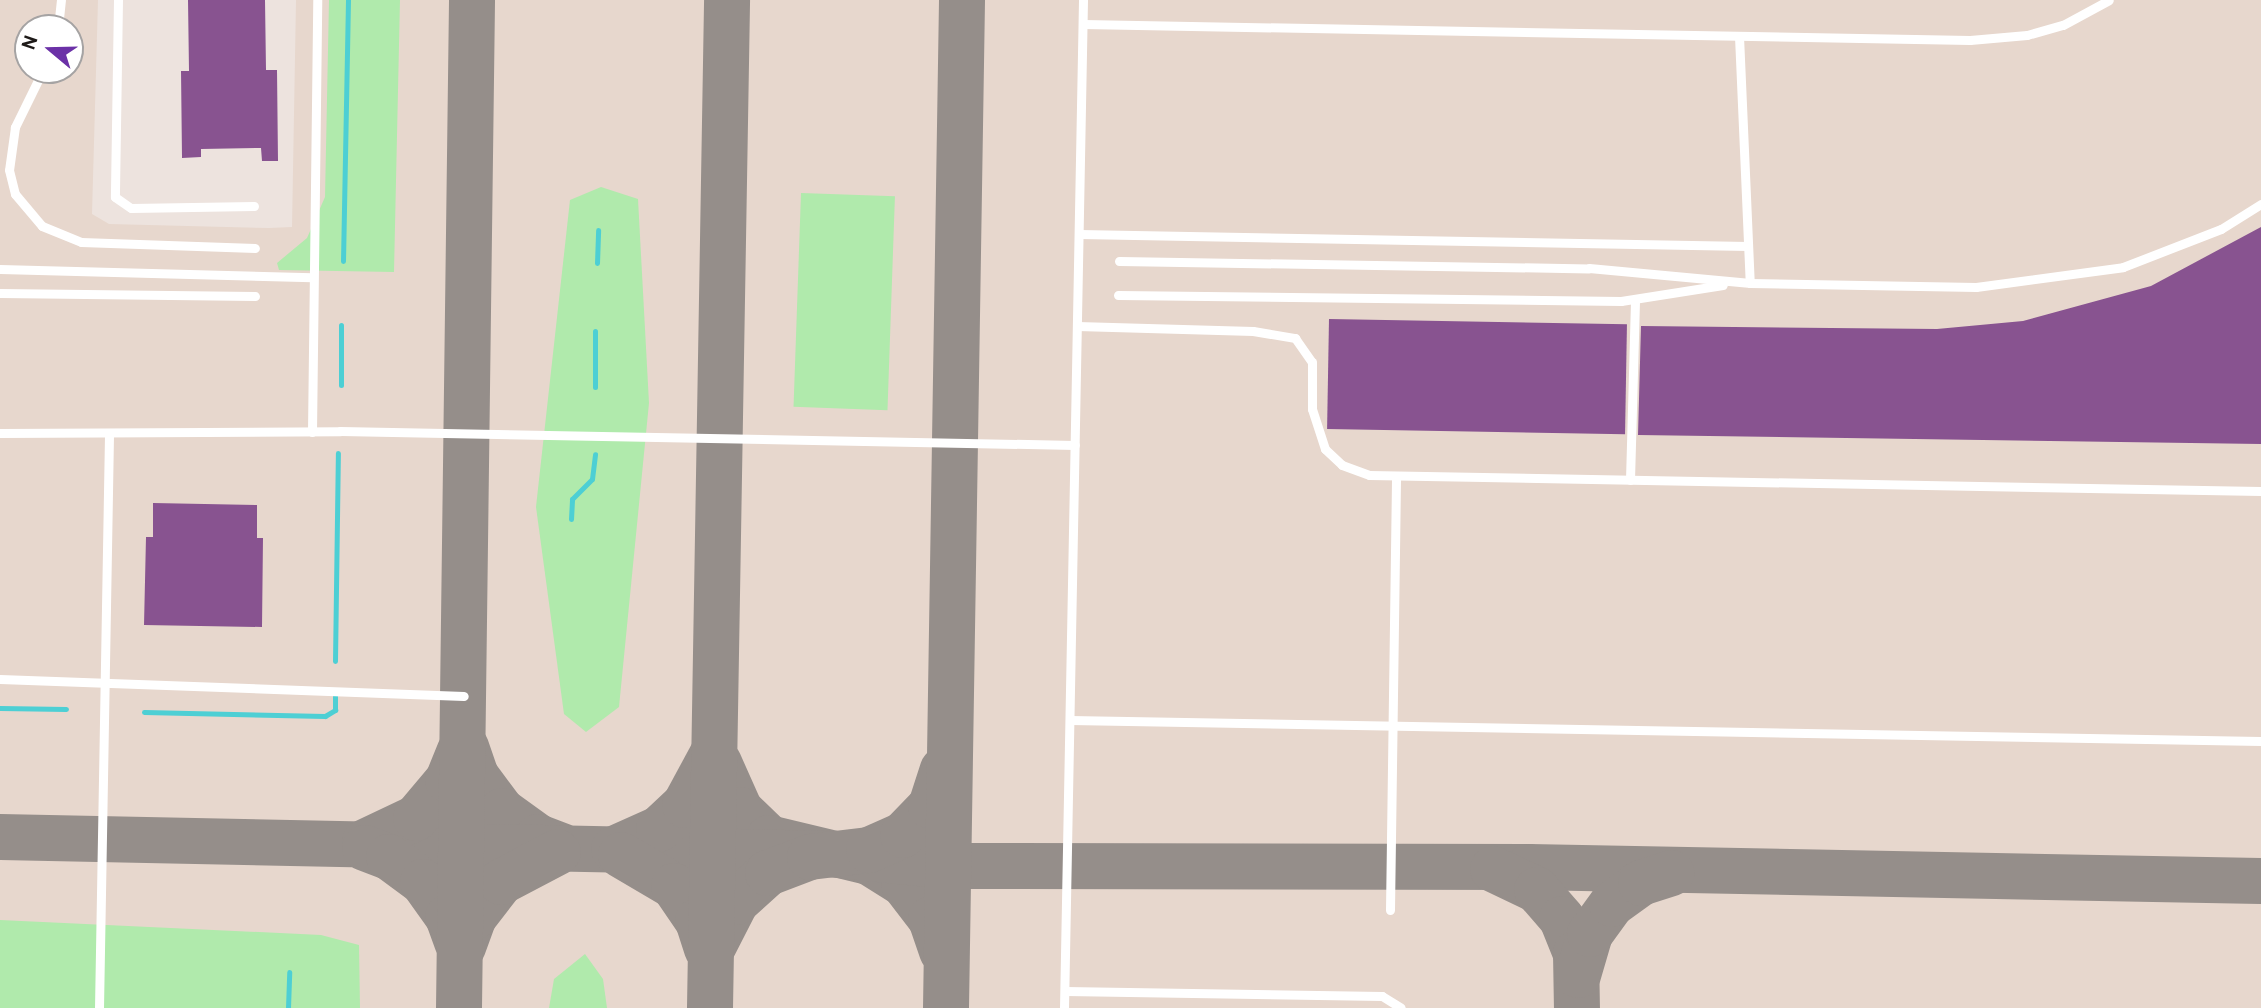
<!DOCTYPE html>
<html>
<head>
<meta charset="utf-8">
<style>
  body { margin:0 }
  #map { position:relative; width:2261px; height:1008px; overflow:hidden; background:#ede3de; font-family:Overpass,sans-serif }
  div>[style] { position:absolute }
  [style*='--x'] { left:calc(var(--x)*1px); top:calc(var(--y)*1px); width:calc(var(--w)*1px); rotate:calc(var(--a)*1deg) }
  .built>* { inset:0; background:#e7d7cd }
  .green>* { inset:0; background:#b0eaac; transform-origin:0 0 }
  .stream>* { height:5px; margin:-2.5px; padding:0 2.5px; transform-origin:2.5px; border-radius:2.5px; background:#4dcfd4 }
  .taxiway>* { height:46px; margin:-23px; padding:0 23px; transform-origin:23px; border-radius:23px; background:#958e8a }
  .building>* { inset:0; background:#885390; transform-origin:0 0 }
  .service>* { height:9px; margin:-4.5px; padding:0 4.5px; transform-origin:4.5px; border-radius:4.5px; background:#fff }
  span { translate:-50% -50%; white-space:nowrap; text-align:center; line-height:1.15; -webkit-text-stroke:5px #fff; paint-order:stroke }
  .north { position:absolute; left:14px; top:14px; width:70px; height:70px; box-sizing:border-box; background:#fff; border:2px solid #a5a3a3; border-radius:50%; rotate:289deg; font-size:19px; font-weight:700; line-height:28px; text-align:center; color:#1e1a18 }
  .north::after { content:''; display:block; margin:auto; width:24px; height:32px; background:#6b31a7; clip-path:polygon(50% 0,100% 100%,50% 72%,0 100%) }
</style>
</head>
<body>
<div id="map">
  <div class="built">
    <i style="clip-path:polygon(evenodd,0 0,98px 0,92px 214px,109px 224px,269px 228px,292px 227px,296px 0,2261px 0,2261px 1008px,0 1008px,0 0,28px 28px,70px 28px,70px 70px,28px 70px,28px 28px)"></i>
  </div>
  <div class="green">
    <i style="clip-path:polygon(329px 0,400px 0,394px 272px,279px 270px,277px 263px,307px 238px,325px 197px)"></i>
    <i style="clip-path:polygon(601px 187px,638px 199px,649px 403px,619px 707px,586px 732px,564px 714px,536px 507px,570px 200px)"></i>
    <i style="left:801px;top:193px;width:94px;height:214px;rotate:2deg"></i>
    <i style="clip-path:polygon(0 920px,321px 935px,359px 945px,360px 1008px,0 1008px)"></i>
    <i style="clip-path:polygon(585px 954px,603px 979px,607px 1008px,549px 1008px,554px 979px)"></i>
  </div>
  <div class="stream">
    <i style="--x:343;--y:261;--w:261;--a:-88.9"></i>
    <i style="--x:597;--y:263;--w:33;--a:-88"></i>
    <i style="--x:341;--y:385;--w:60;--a:-90"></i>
    <i style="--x:595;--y:387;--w:56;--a:-90"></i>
    <i style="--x:571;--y:519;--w:20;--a:-87"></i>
    <i style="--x:572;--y:499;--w:28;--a:-45"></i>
    <i style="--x:592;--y:479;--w:25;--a:-83"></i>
    <i style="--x:335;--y:661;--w:208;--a:-89.2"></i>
    <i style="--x:0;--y:708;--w:66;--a:0.9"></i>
    <i style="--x:144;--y:712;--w:181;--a:1.3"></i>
    <i style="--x:325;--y:716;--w:12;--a:-31"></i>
    <i style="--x:335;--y:710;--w:14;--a:-90"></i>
    <i style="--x:288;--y:1008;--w:36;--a:-88"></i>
  </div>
  <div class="taxiway">
    <i style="--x:466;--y:747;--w:31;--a:71"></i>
    <i style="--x:476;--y:776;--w:44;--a:53.4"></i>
    <i style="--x:502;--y:811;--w:44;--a:35.8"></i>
    <i style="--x:538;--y:837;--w:26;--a:21"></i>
    <i style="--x:719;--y:763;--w:51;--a:65.9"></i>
    <i style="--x:740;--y:810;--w:40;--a:44"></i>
    <i style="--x:769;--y:838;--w:103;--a:13.5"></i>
    <i style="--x:869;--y:862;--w:41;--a:32.2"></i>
    <i style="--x:904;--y:884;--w:44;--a:52.4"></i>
    <i style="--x:931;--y:919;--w:34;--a:71"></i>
    <i style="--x:0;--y:837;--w:830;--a:1.17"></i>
    <i style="--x:830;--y:854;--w:119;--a:5.8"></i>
    <i style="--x:948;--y:866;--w:581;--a:0.1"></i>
    <i style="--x:1529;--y:867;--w:732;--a:1.1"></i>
    <i style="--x:365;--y:842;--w:56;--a:-25.2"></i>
    <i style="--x:416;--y:818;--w:50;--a:-49.9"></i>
    <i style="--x:448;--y:780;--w:31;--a:-68"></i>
    <i style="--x:365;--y:848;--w:26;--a:21"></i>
    <i style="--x:389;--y:857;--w:42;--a:36.3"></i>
    <i style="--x:423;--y:882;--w:43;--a:54.5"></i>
    <i style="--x:448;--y:917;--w:27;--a:70"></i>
    <i style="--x:614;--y:849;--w:49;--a:-24"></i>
    <i style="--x:659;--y:829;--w:35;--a:-43"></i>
    <i style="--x:685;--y:805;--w:59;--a:-61.7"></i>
    <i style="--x:621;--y:855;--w:61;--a:30.3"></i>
    <i style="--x:674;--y:886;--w:42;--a:55.6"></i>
    <i style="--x:698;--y:921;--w:29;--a:72"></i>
    <i style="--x:1493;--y:869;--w:49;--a:25.5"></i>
    <i style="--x:1537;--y:890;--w:38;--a:49"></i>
    <i style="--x:1562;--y:919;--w:37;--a:68"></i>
    <i style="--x:1576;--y:953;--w:55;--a:89"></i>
    <i style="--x:714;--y:945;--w:48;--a:-62.9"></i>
    <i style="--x:736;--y:902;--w:43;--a:-42.2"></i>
    <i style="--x:768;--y:873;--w:45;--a:-20.9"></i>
    <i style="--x:810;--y:857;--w:59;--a:-6.8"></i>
    <i style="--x:869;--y:850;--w:37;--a:-24"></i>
    <i style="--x:903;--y:835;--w:40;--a:-46"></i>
    <i style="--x:931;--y:806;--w:38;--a:-72"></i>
    <i style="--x:463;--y:947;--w:32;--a:-70"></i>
    <i style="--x:474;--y:917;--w:44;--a:-52.4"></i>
    <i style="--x:501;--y:882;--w:64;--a:-27.8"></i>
    <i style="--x:1578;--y:975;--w:43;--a:-73.7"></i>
    <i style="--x:1590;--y:934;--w:37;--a:-54"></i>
    <i style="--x:1612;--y:904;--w:36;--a:-36"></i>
    <i style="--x:1641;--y:883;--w:32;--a:-18"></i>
    <i style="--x:459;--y:1008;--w:1008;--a:-89.26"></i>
    <i style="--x:710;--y:1008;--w:1008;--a:-89.03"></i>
    <i style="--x:946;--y:1008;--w:1008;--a:-89.09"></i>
  </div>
  <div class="building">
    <i style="clip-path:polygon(188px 0,265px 0,266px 70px,277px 70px,278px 161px,262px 161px,261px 148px,201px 149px,201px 157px,182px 158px,181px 71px,189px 71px)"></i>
    <i style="clip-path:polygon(2261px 227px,2261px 444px,1638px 435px,1641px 326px,1937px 329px,2023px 321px,2151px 286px)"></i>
    <i style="left:1329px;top:319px;width:298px;height:110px;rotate:1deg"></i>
    <i style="clip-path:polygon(153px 503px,257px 505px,257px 538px,263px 538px,262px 627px,144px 625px,146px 537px,153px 537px)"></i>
  </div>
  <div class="service">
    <i style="--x:118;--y:0;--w:197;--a:90.9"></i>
    <i style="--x:115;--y:197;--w:19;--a:35"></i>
    <i style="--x:131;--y:208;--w:123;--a:-0.9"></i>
    <i style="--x:1083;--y:24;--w:887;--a:1.03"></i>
    <i style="--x:1970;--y:40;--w:57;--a:-5"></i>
    <i style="--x:2027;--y:35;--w:37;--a:-16"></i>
    <i style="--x:2063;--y:25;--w:52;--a:-28.5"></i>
    <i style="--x:58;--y:28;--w:28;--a:-84"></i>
    <i style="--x:1739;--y:36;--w:247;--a:87.5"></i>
    <i style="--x:43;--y:70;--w:64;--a:116.2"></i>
    <i style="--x:15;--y:127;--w:43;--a:97.9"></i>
    <i style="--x:9;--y:170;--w:25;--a:76"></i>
    <i style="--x:15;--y:194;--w:42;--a:49.8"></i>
    <i style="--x:42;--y:226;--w:42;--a:22.3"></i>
    <i style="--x:81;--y:242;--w:174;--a:2"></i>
    <i style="--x:1079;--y:234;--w:669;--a:1.03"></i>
    <i style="--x:1119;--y:261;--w:470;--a:0.9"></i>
    <i style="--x:1589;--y:268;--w:162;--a:5.3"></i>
    <i style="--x:1750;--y:283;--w:226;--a:1"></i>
    <i style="--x:1976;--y:287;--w:148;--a:-7.7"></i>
    <i style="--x:2123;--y:267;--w:105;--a:-21.2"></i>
    <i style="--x:2221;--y:229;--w:47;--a:-32"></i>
    <i style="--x:0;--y:269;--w:312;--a:1.5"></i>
    <i style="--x:0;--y:293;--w:255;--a:0.7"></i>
    <i style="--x:1118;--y:295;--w:503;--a:0.68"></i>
    <i style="--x:1621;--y:301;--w:103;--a:-8.9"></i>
    <i style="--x:1077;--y:326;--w:176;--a:1.6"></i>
    <i style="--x:1253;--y:331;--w:43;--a:9.5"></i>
    <i style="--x:1295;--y:338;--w:29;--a:55"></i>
    <i style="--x:1312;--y:362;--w:47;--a:90"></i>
    <i style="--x:1312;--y:409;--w:42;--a:72"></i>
    <i style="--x:1325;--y:449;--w:23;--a:43"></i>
    <i style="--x:1342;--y:465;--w:29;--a:20"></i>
    <i style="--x:1369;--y:475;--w:892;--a:1.03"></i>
    <i style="--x:312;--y:432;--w:432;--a:-89.3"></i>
    <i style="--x:0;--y:433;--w:340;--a:-0.3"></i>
    <i style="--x:340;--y:431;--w:735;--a:1.09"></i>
    <i style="--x:1630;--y:480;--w:181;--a:-88.4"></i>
    <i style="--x:0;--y:679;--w:464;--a:2.1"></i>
    <i style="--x:1070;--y:720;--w:1191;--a:1.01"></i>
    <i style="--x:1390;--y:910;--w:434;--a:-89.2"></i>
    <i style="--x:1065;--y:991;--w:317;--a:0.9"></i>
    <i style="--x:1382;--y:996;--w:22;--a:32"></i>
    <i style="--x:99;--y:1008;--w:573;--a:-89"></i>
    <i style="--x:1064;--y:1008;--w:1008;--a:-88.92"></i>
  </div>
  <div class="north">N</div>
</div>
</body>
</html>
